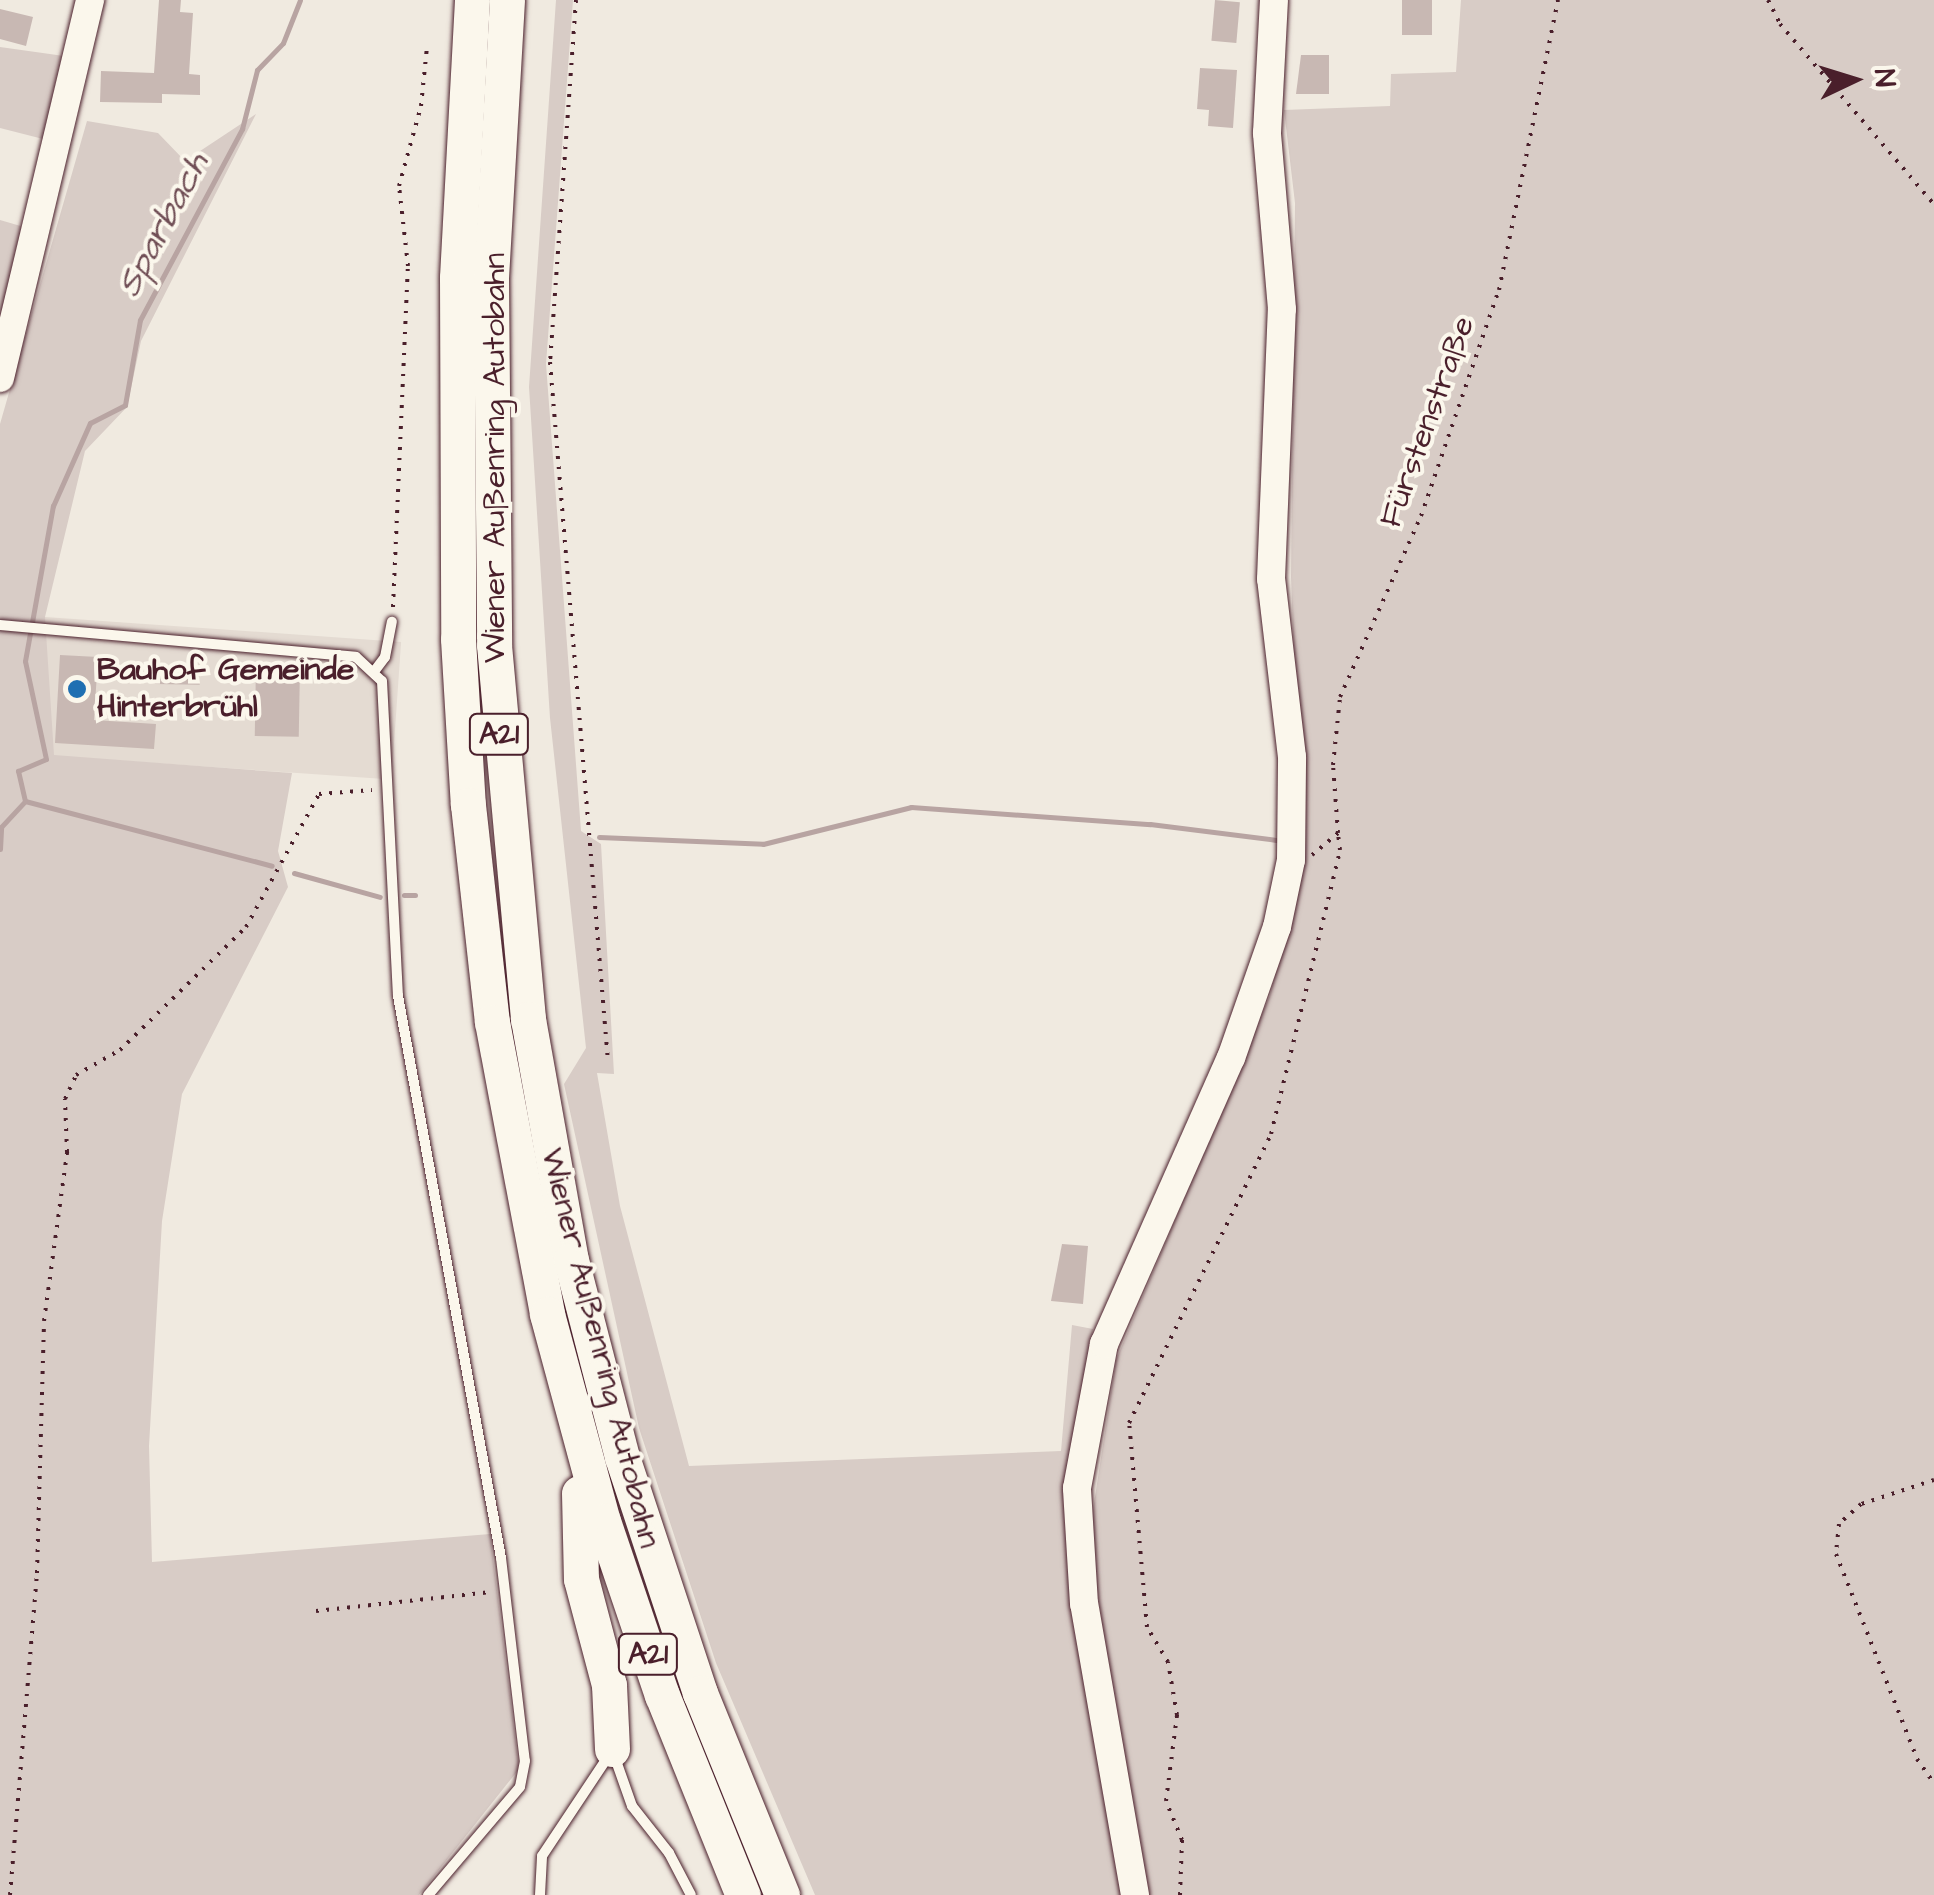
<!DOCTYPE html>
<html>
<head>
<meta charset="utf-8">
<style>
  body { margin:0 }
  #map { position:relative; width:1934px; height:1895px; overflow:hidden; background:#f0eae0; font-family:"Architects Daughter",sans-serif }
  div>[style] { position:absolute }
  [style*='--x'] { left:calc(var(--x)*1px); top:calc(var(--y)*1px); width:calc(var(--w)*1px); rotate:calc(var(--a)*1deg) }
  .built>* { inset:0; background:#e4dbd2; transform-origin:0 0 }
  .green>* { inset:0; background:#d8ccc6 }
  .stream>* { height:5px; margin:-2.5px; padding:0 2.5px; transform-origin:2.5px; border-radius:2.5px; background:#b8a4a2 }
  .building>* { inset:0; background:#c8b8b3; transform-origin:0 0 }
  .path>* { height:4px; margin-top:-2px; transform-origin:0; background:repeating-linear-gradient(90deg,#4a1f2b 0 2.5px,transparent 0 10.5px) }
  .roads { filter:drop-shadow(0 0 2px #4a1f2b) drop-shadow(0 0 2px #4a1f2b) }
  .lane>* { height:10px; margin:-5px; padding:0 5px; transform-origin:5px; border-radius:5px; background:#fbf7ec }
  .secondary>* { height:28px; margin:-14px; padding:0 14px; transform-origin:14px; border-radius:14px; background:#fbf7ec }
  .highway>* { height:35px; margin:-17.5px; padding:0 17.5px; transform-origin:17.5px; border-radius:17.5px; background:#fbf7ec }
  .dots>* { width:28px; height:28px; translate:-50% -50%; box-sizing:border-box; border:5px solid #fbf7ec; border-radius:50% }
  span { translate:-50% -50%; white-space:nowrap; text-align:center; line-height:1.15; -webkit-text-stroke:8px #fbf7ec; paint-order:stroke }
  .shield-label span { padding:2px 8px; background:#fbf7ec; border:2px solid; border-radius:8px; -webkit-text-stroke-width:0 }
  .shield-label { font-size:30px; color:#4a1f2b; font-weight:700 }
  .street-label { font-size:32px; color:#4a1f2b }
  .poi-label { font-size:32px; color:#4a1f2b; font-weight:700 }
  .left { translate:0 -50%; text-align:left }
  .water-label { font-size:35px; color:#704e55; font-style:italic }
  .north { position:absolute; left:1804px; top:30px; width:100px; height:100px; -webkit-text-stroke:8px #fbf7ec; paint-order:stroke; rotate:86deg; font-size:28px; font-weight:700; line-height:40px; text-align:center; color:#4a1f2b }
  .north::after { content:''; display:block; margin:auto; width:35px; height:45px; background:#4a1f2b; clip-path:polygon(50% 0,100% 100%,50% 72%,0 100%) }
</style>
</head>
<body>
<div id="map">
  <div class="built">
    <i style="left:45px;top:617px;width:357px;height:138px;rotate:4deg"></i>
  </div>
  <div class="green">
    <i style="clip-path:polygon(556px 0,573px 0,546px 364px,581px 831px,601px 844px,614px 1074px,597px 1073px,620px 1206px,689px 1466px,1061px 1451px,1072px 1325px,1093px 1329px,1070px 1489px,1124px 1895px,815px 1895px,716px 1663px,639px 1428px,564px 1084px,586px 1048px,550px 718px,529px 387px)"></i>
    <i style="clip-path:polygon(1461px 0,1934px 0,1934px 1895px,1142px 1895px,1089px 1536px,1116px 1360px,1270px 995px,1302px 867px,1291px 577px,1295px 203px,1284px 110px,1390px 106px,1391px 74px,1456px 72px)"></i>
    <i style="clip-path:polygon(0 47px,64px 56px,47px 140px,0 128px)"></i>
    <i style="clip-path:polygon(256px 114px,141px 341px,127px 407px,85px 451px,45px 617px,54px 755px,292px 773px,278px 851px,288px 887px,182px 1094px,162px 1221px,149px 1446px,152px 1562px,490px 1534px,519px 1769px,419px 1895px,0 1895px,0 424px,87px 121px,158px 133px,185px 161px)"></i>
    <i style="clip-path:polygon(0 220px,24px 227px,0 352px)"></i>
  </div>
  <div class="stream">
    <i style="--x:25;--y:801;--w:255;--a:14.7"></i>
    <i style="--x:599;--y:837;--w:164;--a:2.4"></i>
    <i style="--x:763;--y:844;--w:153;--a:-14"></i>
    <i style="--x:911;--y:807;--w:240;--a:4.1"></i>
    <i style="--x:1150;--y:824;--w:127;--a:7.2"></i>
    <i style="--x:0;--y:849;--w:22;--a:-87"></i>
    <i style="--x:1;--y:827;--w:35;--a:-47"></i>
    <i style="--x:25;--y:801;--w:31;--a:-103"></i>
    <i style="--x:18;--y:771;--w:30;--a:-23"></i>
    <i style="--x:46;--y:759;--w:100;--a:-102.1"></i>
    <i style="--x:25;--y:661;--w:158;--a:-79.8"></i>
    <i style="--x:53;--y:506;--w:91;--a:-66"></i>
    <i style="--x:90;--y:423;--w:39;--a:-27"></i>
    <i style="--x:125;--y:405;--w:86;--a:-80"></i>
    <i style="--x:140;--y:320;--w:217;--a:-61.9"></i>
    <i style="--x:242;--y:129;--w:61;--a:-75.7"></i>
    <i style="--x:257;--y:70;--w:37;--a:-46"></i>
    <i style="--x:283;--y:43;--w:46;--a:-68.4"></i>
    <i style="--x:294;--y:873;--w:89;--a:15.6"></i>
    <i style="--x:404;--y:895;--w:11;--a:0"></i>
  </div>
  <div class="building">
    <i style="clip-path:polygon(159px 0,181px 0,180px 12px,193px 13px,189px 74px,200px 75px,200px 95px,162px 94px,162px 103px,100px 102px,101px 71px,154px 73px)"></i>
    <i style="left:1215px;top:0;width:25px;height:41px;rotate:5deg"></i>
    <i style="left:1402px;top:0;width:30px;height:35px"></i>
    <i style="clip-path:polygon(0 9px,33px 17px,26px 46px,0 39px)"></i>
    <i style="clip-path:polygon(1301px 55px,1329px 55px,1329px 94px,1296px 94px)"></i>
    <i style="clip-path:polygon(1200px 68px,1237px 70px,1233px 128px,1208px 126px,1209px 110px,1197px 109px)"></i>
    <i style="clip-path:polygon(60px 655px,98px 657px,94px 720px,156px 724px,154px 749px,55px 743px)"></i>
    <i style="left:155px;top:665px;width:45px;height:19px;rotate:1deg"></i>
    <i style="left:256px;top:665px;width:44px;height:71px;rotate:1deg"></i>
    <i style="clip-path:polygon(1062px 1244px,1088px 1246px,1083px 1304px,1051px 1301px)"></i>
  </div>
  <div class="path">
    <i style="--x:576;--y:0;--w:363;--a:94.1"></i>
    <i style="--x:550;--y:362;--w:701;--a:85.26"></i>
    <i style="--x:1768;--y:0;--w:27;--a:63"></i>
    <i style="--x:1780;--y:24;--w:237;--a:49.5"></i>
    <i style="--x:393;--y:607;--w:341;--a:-87.5"></i>
    <i style="--x:408;--y:266;--w:81;--a:-96.4"></i>
    <i style="--x:399;--y:186;--w:83;--a:-74.6"></i>
    <i style="--x:421;--y:106;--w:59;--a:-84.2"></i>
    <i style="--x:1312;--y:855;--w:34;--a:-40"></i>
    <i style="--x:1338;--y:833;--w:68;--a:-94.2"></i>
    <i style="--x:1333;--y:765;--w:68;--a:-84.1"></i>
    <i style="--x:1340;--y:697;--w:198;--a:-65.9"></i>
    <i style="--x:1421;--y:516;--w:239;--a:-71"></i>
    <i style="--x:1499;--y:290;--w:296;--a:-78.5"></i>
    <i style="--x:1934;--y:1480;--w:77;--a:161.8"></i>
    <i style="--x:1861;--y:1504;--w:30;--a:138"></i>
    <i style="--x:1839;--y:1524;--w:30;--a:96"></i>
    <i style="--x:1836;--y:1554;--w:220;--a:68.4"></i>
    <i style="--x:1917;--y:1759;--w:29;--a:55"></i>
    <i style="--x:316;--y:1611;--w:176;--a:-6.2"></i>
    <i style="--x:10;--y:1895;--w:323;--a:-85.2"></i>
    <i style="--x:37;--y:1573;--w:252;--a:-88.4"></i>
    <i style="--x:44;--y:1321;--w:171;--a:-82.2"></i>
    <i style="--x:67;--y:1152;--w:53;--a:-92.2"></i>
    <i style="--x:65;--y:1099;--w:26;--a:-65"></i>
    <i style="--x:76;--y:1075;--w:51;--a:-29.6"></i>
    <i style="--x:120;--y:1050;--w:176;--a:-44.3"></i>
    <i style="--x:246;--y:927;--w:152;--a:-61.2"></i>
    <i style="--x:319;--y:794;--w:53;--a:-4.3"></i>
    <i style="--x:1180;--y:1895;--w:55;--a:-87.9"></i>
    <i style="--x:1182;--y:1840;--w:42;--a:-112.3"></i>
    <i style="--x:1166;--y:1801;--w:87;--a:-82.7"></i>
    <i style="--x:1177;--y:1715;--w:54;--a:-99.6"></i>
    <i style="--x:1168;--y:1662;--w:41;--a:-121"></i>
    <i style="--x:1147;--y:1627;--w:205;--a:-95"></i>
    <i style="--x:1129;--y:1423;--w:322;--a:-63.8"></i>
    <i style="--x:1271;--y:1134;--w:292;--a:-76.3"></i>
    <i style="--x:1340;--y:850;--w:17;--a:-97"></i>
  </div>
  <div class="roads">
    <div class="lane">
      <i style="--x:0;--y:625;--w:357;--a:5.1"></i>
      <i style="--x:356;--y:657;--w:35;--a:43"></i>
      <i style="--x:382;--y:681;--w:315;--a:87.1"></i>
      <i style="--x:398;--y:996;--w:571;--a:79.61"></i>
      <i style="--x:501;--y:1558;--w:204;--a:83.3"></i>
      <i style="--x:525;--y:1761;--w:26;--a:101"></i>
      <i style="--x:520;--y:1787;--w:142;--a:130.4"></i>
      <i style="--x:376;--y:669;--w:15;--a:-53"></i>
      <i style="--x:385;--y:657;--w:36;--a:-79"></i>
      <i style="--x:614;--y:1755;--w:54;--a:70.6"></i>
      <i style="--x:632;--y:1806;--w:60;--a:51.8"></i>
      <i style="--x:669;--y:1853;--w:47;--a:62.4"></i>
      <i style="--x:540;--y:1895;--w:39;--a:-87"></i>
      <i style="--x:542;--y:1856;--w:121;--a:-56.4"></i>
    </div>
    <div class="secondary">
      <i style="--x:0;--y:378;--w:389;--a:-76.6"></i>
      <i style="--x:1135;--y:1895;--w:295;--a:-99.9"></i>
      <i style="--x:1084;--y:1604;--w:116;--a:-93.5"></i>
      <i style="--x:1077;--y:1488;--w:147;--a:-79.4"></i>
      <i style="--x:1104;--y:1344;--w:313;--a:-66.1"></i>
      <i style="--x:1231;--y:1058;--w:139;--a:-70.7"></i>
      <i style="--x:1277;--y:927;--w:68;--a:-78.2"></i>
      <i style="--x:1291;--y:860;--w:103;--a:-89.4"></i>
      <i style="--x:1292;--y:757;--w:179;--a:-96.7"></i>
      <i style="--x:1271;--y:579;--w:270;--a:-87.7"></i>
      <i style="--x:1282;--y:309;--w:177;--a:-94.9"></i>
      <i style="--x:1267;--y:133;--w:133;--a:-87"></i>
    </div>
    <div class="highway">
      <i style="--x:472;--y:0;--w:278;--a:93.1"></i>
      <i style="--x:457;--y:278;--w:361;--a:89.8"></i>
      <i style="--x:458;--y:639;--w:166;--a:86.6"></i>
      <i style="--x:468;--y:805;--w:218;--a:83.7"></i>
      <i style="--x:492;--y:1022;--w:297;--a:79.3"></i>
      <i style="--x:547;--y:1314;--w:214;--a:74.9"></i>
      <i style="--x:603;--y:1521;--w:184;--a:71.3"></i>
      <i style="--x:662;--y:1695;--w:216;--a:68"></i>
      <i style="--x:507;--y:0;--w:279;--a:93.3"></i>
      <i style="--x:491;--y:279;--w:366;--a:89.5"></i>
      <i style="--x:494;--y:645;--w:376;--a:84.8"></i>
      <i style="--x:528;--y:1019;--w:245;--a:79.9"></i>
      <i style="--x:571;--y:1260;--w:203;--a:75.5"></i>
      <i style="--x:622;--y:1457;--w:249;--a:71.7"></i>
      <i style="--x:700;--y:1693;--w:218;--a:67.9"></i>
      <i style="--x:579;--y:1493;--w:86;--a:88.7"></i>
      <i style="--x:581;--y:1579;--w:110;--a:75.2"></i>
      <i style="--x:609;--y:1685;--w:64;--a:87.3"></i>
    </div>
  </div>
  <div class="dots">
    <i style="left:77px;top:689px;background:#1f6fb2"></i>
  </div>
  <div class="shield-label">
    <span style="left:499px;top:734px">A21</span>
    <span style="left:648px;top:1654px">A21</span>
  </div>
  <div class="street-label">
    <span style="left:1428px;top:422px;rotate:-70deg">Fürstenstraße</span>
    <span style="left:495px;top:458px;rotate:-90deg">Wiener Außenring Autobahn</span>
    <span style="left:600px;top:1348px;rotate:76deg">Wiener Außenring Autobahn</span>
  </div>
  <div class="poi-label">
    <span class="left" style="left:97px;top:689px">Bauhof Gemeinde<br>Hinterbrühl</span>
  </div>
  <div class="water-label">
    <span style="left:163px;top:225px;rotate:-62deg">Sparbach</span>
  </div>
  <div class="north">N</div>
</div>
</body>
</html>
